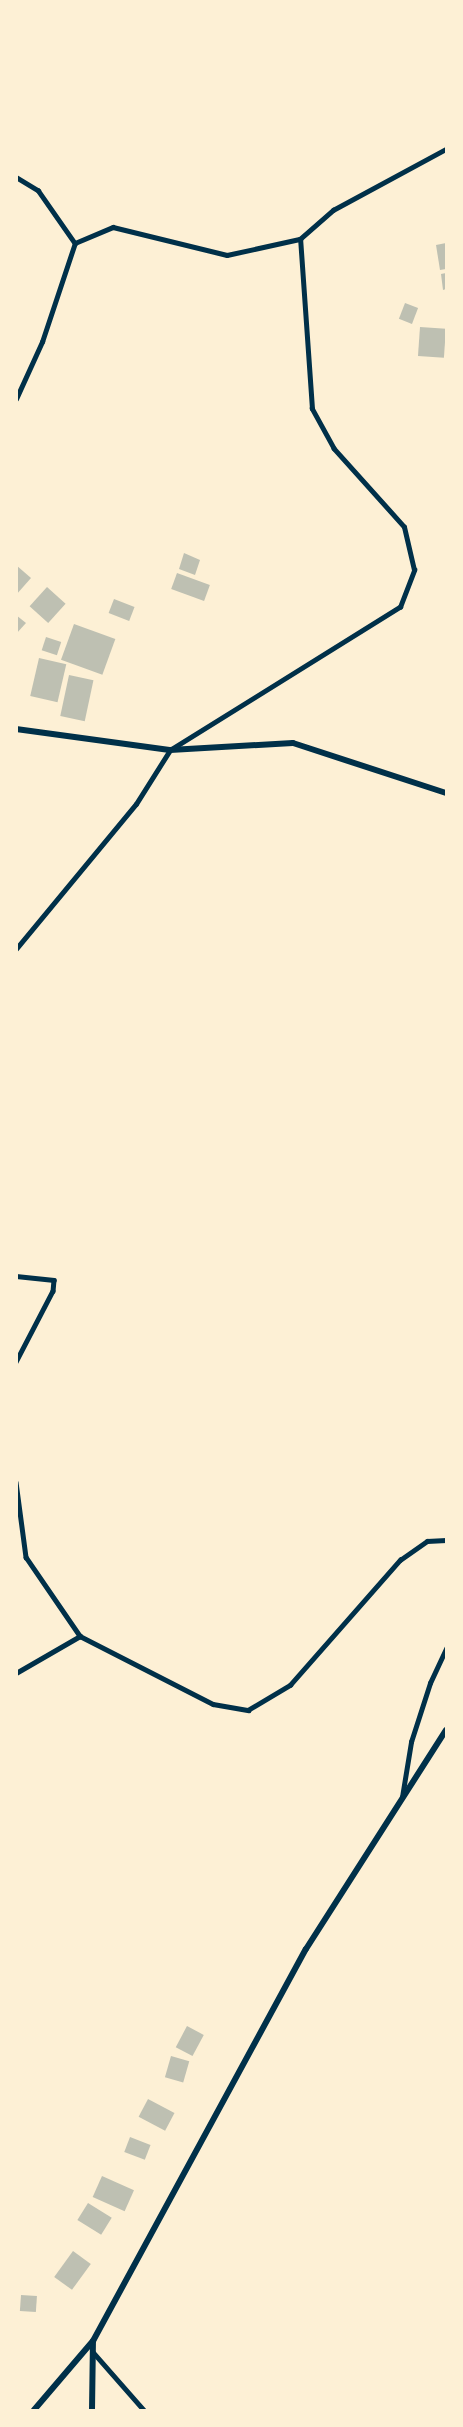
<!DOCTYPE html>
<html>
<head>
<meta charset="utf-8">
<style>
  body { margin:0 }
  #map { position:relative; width:463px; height:2427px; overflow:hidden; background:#fdf0d5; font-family:"Open Sans",sans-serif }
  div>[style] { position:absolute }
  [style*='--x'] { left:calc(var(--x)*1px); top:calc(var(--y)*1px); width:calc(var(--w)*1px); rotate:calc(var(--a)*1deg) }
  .building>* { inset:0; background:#bec0b2; transform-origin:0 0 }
  .service>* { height:4.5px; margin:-2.25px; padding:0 2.25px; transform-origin:2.25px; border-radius:2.25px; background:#003049 }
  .minor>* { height:6px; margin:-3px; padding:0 3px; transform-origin:3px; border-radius:3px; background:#003049 }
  span { translate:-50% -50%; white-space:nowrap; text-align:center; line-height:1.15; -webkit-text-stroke:5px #fdf0d5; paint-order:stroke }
  .frame { position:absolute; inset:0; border:18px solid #fdf0d5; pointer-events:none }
</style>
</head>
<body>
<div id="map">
  <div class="building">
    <i style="clip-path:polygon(446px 243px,446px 269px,440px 270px,436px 245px)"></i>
    <i style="clip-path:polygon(446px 273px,446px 289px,443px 290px,441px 274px)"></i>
    <i style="left:405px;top:303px;width:14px;height:17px;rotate:21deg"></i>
    <i style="left:420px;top:327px;width:26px;height:29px;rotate:4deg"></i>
    <i style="clip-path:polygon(184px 553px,200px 560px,195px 575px,179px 569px)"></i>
    <i style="clip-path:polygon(16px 565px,31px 578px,16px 595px)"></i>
    <i style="left:177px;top:573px;width:35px;height:17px;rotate:20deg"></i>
    <i style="left:47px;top:587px;width:25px;height:26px;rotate:42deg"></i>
    <i style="left:114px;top:599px;width:22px;height:15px;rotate:21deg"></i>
    <i style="clip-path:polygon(16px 615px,26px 623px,16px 634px)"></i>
    <i style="left:74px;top:624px;width:44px;height:38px;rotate:20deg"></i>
    <i style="left:46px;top:637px;width:16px;height:14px;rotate:18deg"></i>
    <i style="left:39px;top:658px;width:28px;height:39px;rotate:13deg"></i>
    <i style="left:69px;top:675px;width:25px;height:42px;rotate:12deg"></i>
    <i style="left:187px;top:2026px;width:19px;height:24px;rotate:28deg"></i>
    <i style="left:171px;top:2056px;width:19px;height:22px;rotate:16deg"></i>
    <i style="left:148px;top:2099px;width:30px;height:20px;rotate:28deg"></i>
    <i style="left:130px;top:2137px;width:22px;height:16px;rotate:21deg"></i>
    <i style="left:102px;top:2176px;width:35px;height:23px;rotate:24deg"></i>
    <i style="left:88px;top:2203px;width:28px;height:20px;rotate:32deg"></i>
    <i style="left:73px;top:2251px;width:22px;height:32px;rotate:36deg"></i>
    <i style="left:21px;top:2295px;width:16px;height:16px;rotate:4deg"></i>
  </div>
  <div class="service">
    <i style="--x:16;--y:177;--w:26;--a:31"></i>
    <i style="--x:38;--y:190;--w:65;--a:55.1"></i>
    <i style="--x:16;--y:399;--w:63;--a:-65.5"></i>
    <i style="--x:42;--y:342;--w:104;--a:-71.6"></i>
    <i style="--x:75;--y:243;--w:41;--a:-22.8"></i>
    <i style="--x:113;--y:227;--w:117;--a:13.8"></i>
    <i style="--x:227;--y:255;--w:75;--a:-12.4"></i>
    <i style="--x:300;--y:239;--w:44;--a:-41.3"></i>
    <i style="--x:333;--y:210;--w:128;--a:-28.4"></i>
    <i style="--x:16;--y:949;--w:188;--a:-50.4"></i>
    <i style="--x:136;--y:804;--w:64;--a:-57.8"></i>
    <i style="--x:170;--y:750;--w:271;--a:-31.9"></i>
    <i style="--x:400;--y:607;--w:40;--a:-69"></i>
    <i style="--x:414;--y:570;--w:44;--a:-103.1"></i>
    <i style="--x:404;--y:527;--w:105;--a:-131.9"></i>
    <i style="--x:334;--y:449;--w:46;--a:-118.8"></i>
    <i style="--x:312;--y:409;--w:170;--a:-94"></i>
    <i style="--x:16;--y:1276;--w:38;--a:6"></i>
    <i style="--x:54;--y:1280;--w:11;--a:95"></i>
    <i style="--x:53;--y:1291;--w:80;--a:117.5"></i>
    <i style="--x:16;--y:1482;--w:76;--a:82.4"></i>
    <i style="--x:26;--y:1557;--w:96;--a:55.6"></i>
    <i style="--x:80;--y:1636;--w:149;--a:27.1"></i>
    <i style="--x:213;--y:1704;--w:36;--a:10"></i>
    <i style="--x:248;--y:1710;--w:49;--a:-30.8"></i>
    <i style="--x:290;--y:1685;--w:167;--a:-48.7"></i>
    <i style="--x:400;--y:1560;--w:33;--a:-35"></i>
    <i style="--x:427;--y:1541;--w:19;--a:-3"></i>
    <i style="--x:16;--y:1673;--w:74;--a:-30"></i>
    <i style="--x:402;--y:1797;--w:56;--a:-80.7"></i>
    <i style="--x:411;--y:1742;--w:62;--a:-72.1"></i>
    <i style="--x:430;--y:1683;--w:38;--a:-65"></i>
    <i style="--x:93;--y:2352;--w:77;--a:48.7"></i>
  </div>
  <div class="minor">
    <i style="--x:16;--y:729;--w:155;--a:7.8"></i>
    <i style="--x:170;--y:750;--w:123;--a:-3.3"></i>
    <i style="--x:293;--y:743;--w:161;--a:18.1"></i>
    <i style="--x:34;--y:2410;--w:91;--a:-49.5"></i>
    <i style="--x:93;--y:2341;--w:446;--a:-61.5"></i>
    <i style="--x:306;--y:1949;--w:260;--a:-57.4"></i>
    <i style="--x:92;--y:2410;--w:68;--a:-89.2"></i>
  </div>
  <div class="frame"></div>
</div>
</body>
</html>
